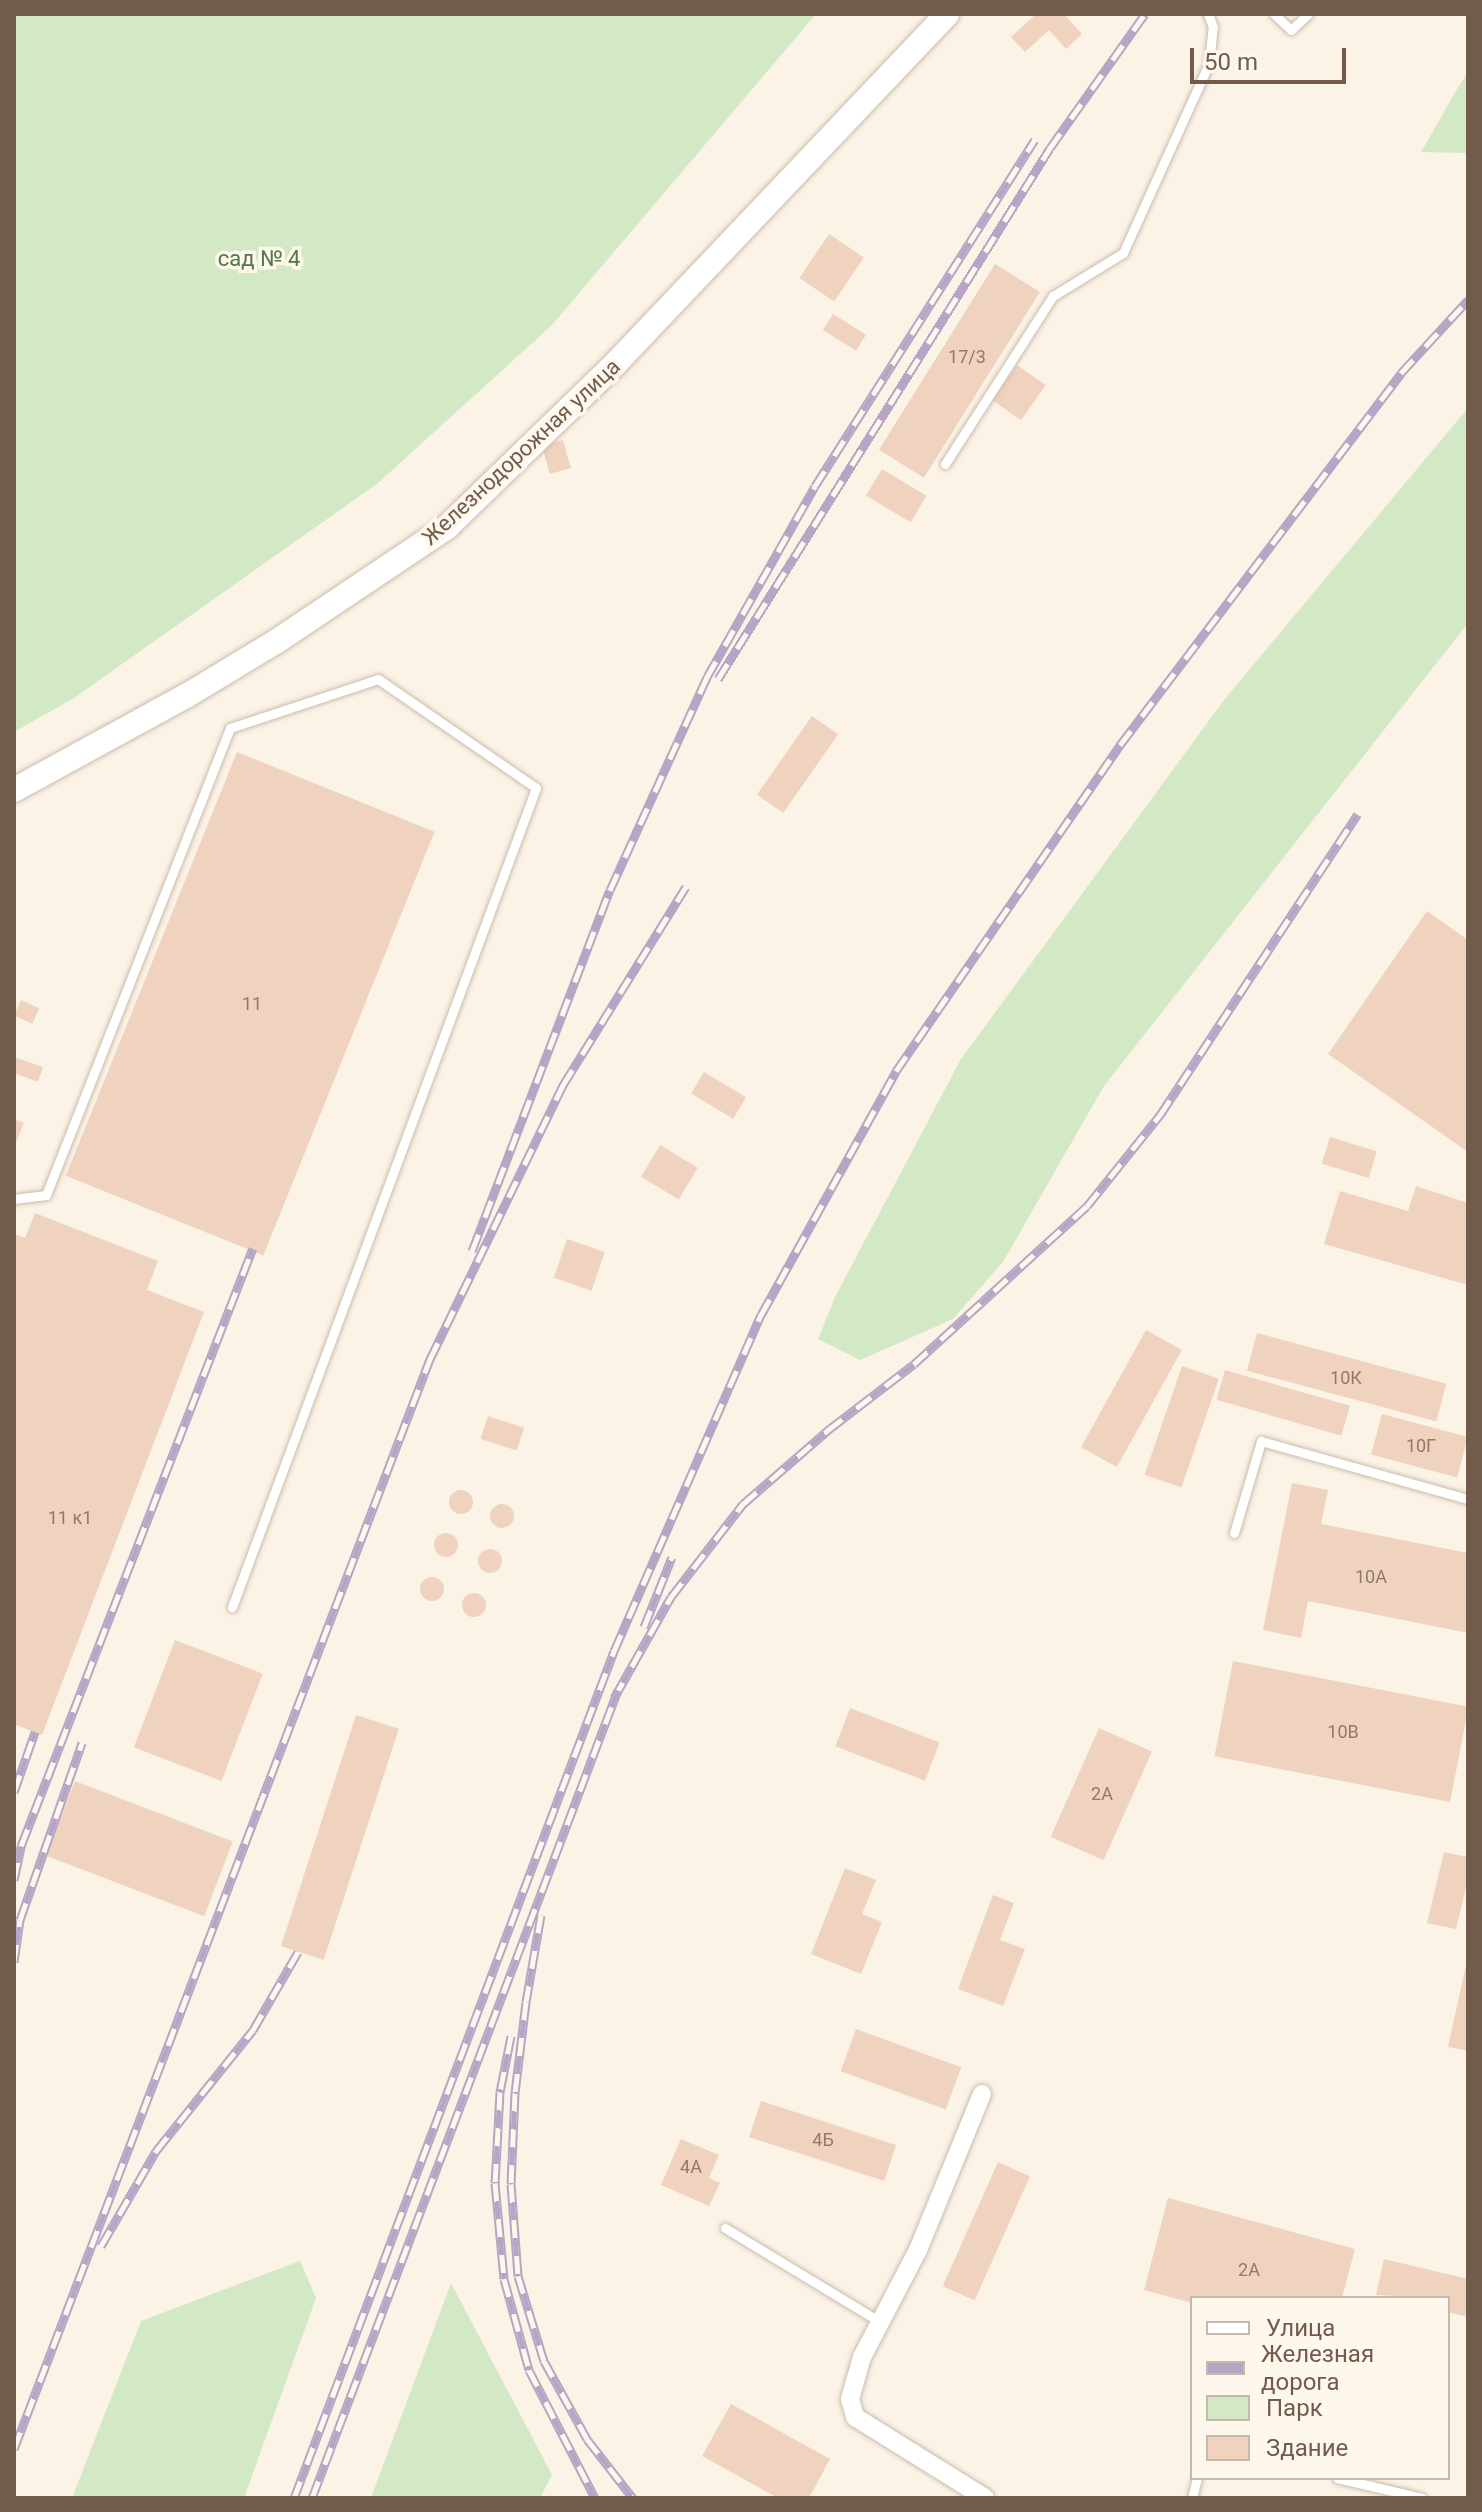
<!DOCTYPE html>
<html>
<head>
<meta charset="utf-8">
<style>
  body { margin:0 }
  #map { position:relative; width:1482px; height:2512px; overflow:hidden; background:#fbf3e6; font-family:Roboto,sans-serif }
  div>[style] { position:absolute }
  [style*='--x'] { left:calc(var(--x)*1px); top:calc(var(--y)*1px); width:calc(var(--w)*1px); rotate:calc(var(--a)*1deg) }
  .green>* { inset:0; background:#d3e8c5 }
  .building>* { inset:0; background:#efd3bf; transform-origin:0 0 }
  .round { border-radius:50% }
  .roads { filter:drop-shadow(0 0 2px #ccbbad) drop-shadow(0 0 2px #ccbbad) }
  .service>* { height:9px; margin:-4.5px; padding:0 4.5px; transform-origin:4.5px; border-radius:4.5px; background:#fff }
  .minor>* { height:18px; margin:-9px; padding:0 9px; transform-origin:9px; border-radius:9px; background:#fff }
  .tertiary>* { height:24px; margin:-12px; padding:0 12px; transform-origin:12px; border-radius:12px; background:#fff }
  .rail>* { height:9px; margin-top:-4.5px; transform-origin:0; background:repeating-linear-gradient(90deg,#fef7ec 0 18px,#b6a5c4 0 36px); box-sizing:border-box; border-block:2px solid #b6a5c4 }
  span { translate:-50% -50%; white-space:nowrap; text-align:center; line-height:1.15; -webkit-text-stroke:7px #fef7ec; paint-order:stroke }
  .number-label { font-size:18px; color:#927969 }
  .number-label span { -webkit-text-stroke-width:0 }
  .park-label { font-size:22px; color:#537845 }
  .street-label { font-size:22px; color:#735b4c }
  .frame { position:absolute; inset:0; border:16px solid #735b4c; pointer-events:none }
  .legend { position:absolute; left:1190px; top:2296px; width:260px; height:184px; box-sizing:border-box; background:#fef7ec; border:2px solid #c6b9ac; margin:0; padding:10px 14px; list-style:none; font-size:24px; color:#735b4c }
  .legend li { display:flex; align-items:center; gap:16px; height:40px }
  .legend b { width:40px; border:2px solid #c6b9ac }
  .scale { position:absolute; left:1190px; top:48px; width:156px; height:36px; box-sizing:border-box; border:4px solid #735b4c; border-top:0; padding-left:10px; font-size:24px; line-height:28px; white-space:nowrap; color:#735b4c; -webkit-text-stroke:6px #fef7ec; paint-order:stroke }
</style>
</head>
<body>
<div id="map">
  <div class="green">
    <i style="clip-path:polygon(14px 14px,816px 14px,551px 326px,378px 483px,74px 698px,14px 732px)"></i>
    <i style="clip-path:polygon(1468px 72px,1468px 153px,1421px 152px,1456px 91px)"></i>
    <i style="clip-path:polygon(1468px 408px,1468px 623px,1104px 1086px,1003px 1262px,953px 1319px,860px 1360px,818px 1339px,835px 1297px,961px 1059px,1224px 700px)"></i>
    <i style="clip-path:polygon(300px 2261px,316px 2298px,244px 2498px,72px 2498px,141px 2321px)"></i>
    <i style="clip-path:polygon(451px 2283px,552px 2475px,540px 2498px,371px 2498px)"></i>
  </div>
  <div class="building">
    <i style="clip-path:polygon(1036px 14px,1064px 14px,1082px 34px,1066px 49px,1049px 30px,1025px 52px,1011px 37px)"></i>
    <i style="left:829px;top:234px;width:42px;height:53px;rotate:34deg"></i>
    <i style="left:995px;top:264px;width:53px;height:219px;rotate:32deg"></i>
    <i style="left:833px;top:314px;width:39px;height:19px;rotate:32deg"></i>
    <i style="left:1017px;top:365px;width:35px;height:43px;rotate:35deg"></i>
    <i style="left:563px;top:440px;width:29px;height:22px;rotate:74deg"></i>
    <i style="left:882px;top:469px;width:52px;height:31px;rotate:31deg"></i>
    <i style="left:812px;top:716px;width:32px;height:96px;rotate:35deg"></i>
    <i style="left:237px;top:752px;width:213px;height:457px;rotate:22deg"></i>
    <i style="clip-path:polygon(1427px 911px,1468px 940px,1468px 1152px,1328px 1054px)"></i>
    <i style="left:21px;top:1000px;width:20px;height:17px;rotate:24deg"></i>
    <i style="clip-path:polygon(14px 1057px,43px 1067px,38px 1082px,14px 1073px)"></i>
    <i style="left:704px;top:1072px;width:49px;height:25px;rotate:31deg"></i>
    <i style="clip-path:polygon(14px 1119px,24px 1123px,14px 1147px)"></i>
    <i style="left:1330px;top:1137px;width:49px;height:28px;rotate:17deg"></i>
    <i style="left:660px;top:1145px;width:44px;height:37px;rotate:31deg"></i>
    <i style="clip-path:polygon(1416px 1186px,1468px 1203px,1468px 1285px,1324px 1244px,1340px 1191px,1408px 1211px)"></i>
    <i style="clip-path:polygon(35px 1213px,158px 1261px,147px 1290px,204px 1312px,42px 1735px,14px 1724px,14px 1234px,25px 1238px)"></i>
    <i style="left:567px;top:1239px;width:40px;height:41px;rotate:19deg"></i>
    <i style="left:1146px;top:1330px;width:41px;height:134px;rotate:29deg"></i>
    <i style="left:1257px;top:1333px;width:196px;height:39px;rotate:15deg"></i>
    <i style="left:1182px;top:1366px;width:39px;height:115px;rotate:19deg"></i>
    <i style="left:1225px;top:1370px;width:130px;height:31px;rotate:16deg"></i>
    <i style="left:1382px;top:1414px;width:89px;height:42px;rotate:15deg"></i>
    <i style="left:488px;top:1416px;width:38px;height:24px;rotate:18deg"></i>
    <i style="clip-path:polygon(1292px 1483px,1328px 1490px,1321px 1524px,1468px 1553px,1468px 1633px,1308px 1601px,1301px 1638px,1263px 1630px)"></i>
    <i class="round" style="left:449px;top:1490px;width:24px;height:24px"></i>
    <i class="round" style="left:490px;top:1504px;width:24px;height:24px"></i>
    <i class="round" style="left:434px;top:1533px;width:24px;height:24px"></i>
    <i class="round" style="left:478px;top:1549px;width:24px;height:24px"></i>
    <i class="round" style="left:420px;top:1577px;width:24px;height:24px"></i>
    <i class="round" style="left:462px;top:1593px;width:24px;height:24px"></i>
    <i style="left:175px;top:1640px;width:94px;height:115px;rotate:21deg"></i>
    <i style="left:1233px;top:1661px;width:240px;height:97px;rotate:11deg"></i>
    <i style="left:850px;top:1708px;width:96px;height:41px;rotate:21deg"></i>
    <i style="left:356px;top:1715px;width:45px;height:243px;rotate:18deg"></i>
    <i style="left:1099px;top:1728px;width:58px;height:119px;rotate:24deg"></i>
    <i style="left:75px;top:1781px;width:169px;height:80px;rotate:21deg"></i>
    <i style="clip-path:polygon(1444px 1852px,1468px 1857px,1468px 1879px,1456px 1929px,1427px 1923px)"></i>
    <i style="clip-path:polygon(845px 1868px,876px 1880px,862px 1914px,882px 1922px,861px 1974px,811px 1954px)"></i>
    <i style="clip-path:polygon(993px 1895px,1014px 1903px,1000px 1940px,1025px 1949px,1003px 2006px,958px 1989px)"></i>
    <i style="clip-path:polygon(1467px 1960px,1468px 1960px,1468px 2051px,1448px 2047px)"></i>
    <i style="left:856px;top:2029px;width:112px;height:45px;rotate:20deg"></i>
    <i style="left:761px;top:2101px;width:142px;height:38px;rotate:18deg"></i>
    <i style="clip-path:polygon(681px 2139px,719px 2155px,709px 2178px,720px 2183px,709px 2206px,661px 2185px)"></i>
    <i style="left:998px;top:2162px;width:35px;height:136px;rotate:24deg"></i>
    <i style="clip-path:polygon(1168px 2198px,1355px 2249px,1342px 2298px,1192px 2298px,1192px 2303px,1144px 2290px)"></i>
    <i style="clip-path:polygon(1384px 2259px,1468px 2279px,1468px 2317px,1448px 2312px,1448px 2298px,1376px 2295px)"></i>
    <i style="clip-path:polygon(731px 2404px,830px 2459px,809px 2498px,778px 2498px,702px 2456px)"></i>
  </div>
  <div class="roads">
    <div class="service">
      <i style="--x:1274;--y:14;--w:23;--a:43"></i>
      <i style="--x:1291;--y:30;--w:23;--a:-43"></i>
      <i style="--x:945;--y:464;--w:200;--a:-57.3"></i>
      <i style="--x:1053;--y:296;--w:82;--a:-31.6"></i>
      <i style="--x:1123;--y:253;--w:209;--a:-65.6"></i>
      <i style="--x:1209;--y:63;--w:36;--a:-84"></i>
      <i style="--x:1213;--y:27;--w:14;--a:-111"></i>
      <i style="--x:14;--y:1199;--w:32;--a:-7"></i>
      <i style="--x:46;--y:1195;--w:502;--a:-68.5"></i>
      <i style="--x:230;--y:728;--w:156;--a:-18.3"></i>
      <i style="--x:378;--y:679;--w:192;--a:34.6"></i>
      <i style="--x:536;--y:788;--w:874;--a:110.36"></i>
      <i style="--x:1234;--y:1533;--w:96;--a:-73.6"></i>
      <i style="--x:1261;--y:1441;--w:215;--a:15.7"></i>
      <i style="--x:725;--y:2228;--w:184;--a:31.2"></i>
      <i style="--x:1337;--y:2478;--w:87;--a:13.2"></i>
      <i style="--x:1192;--y:2498;--w:21;--a:-76"></i>
    </div>
    <div class="minor">
      <i style="--x:982;--y:2094;--w:169;--a:112.3"></i>
      <i style="--x:918;--y:2250;--w:121;--a:117.6"></i>
      <i style="--x:862;--y:2357;--w:44;--a:105.9"></i>
      <i style="--x:850;--y:2399;--w:19;--a:74"></i>
      <i style="--x:855;--y:2417;--w:153;--a:31.9"></i>
    </div>
    <div class="tertiary">
      <i style="--x:14;--y:790;--w:196;--a:-28.7"></i>
      <i style="--x:186;--y:696;--w:106;--a:-31.1"></i>
      <i style="--x:277;--y:641;--w:205;--a:-33.8"></i>
      <i style="--x:447;--y:527;--w:235;--a:-44.1"></i>
      <i style="--x:616;--y:363;--w:481;--a:-46.5"></i>
    </div>
  </div>
  <div class="rail">
    <i style="--x:718;--y:679;--w:626;--a:-57.98"></i>
    <i style="--x:1050;--y:148;--w:164;--a:-54.7"></i>
    <i style="--x:472;--y:1251;--w:386;--a:-69.1"></i>
    <i style="--x:610;--y:890;--w:234;--a:-65.5"></i>
    <i style="--x:707;--y:677;--w:219;--a:-60.5"></i>
    <i style="--x:815;--y:486;--w:410;--a:-57.6"></i>
    <i style="--x:644;--y:1627;--w:75;--a:-68.2"></i>
    <i style="--x:614;--y:1698;--w:116;--a:-60.6"></i>
    <i style="--x:671;--y:1597;--w:118;--a:-52.3"></i>
    <i style="--x:743;--y:1504;--w:113;--a:-41"></i>
    <i style="--x:828;--y:1430;--w:108;--a:-37.5"></i>
    <i style="--x:914;--y:1364;--w:234;--a:-42.4"></i>
    <i style="--x:1087;--y:1206;--w:117;--a:-51.3"></i>
    <i style="--x:1160;--y:1115;--w:360;--a:-56.7"></i>
    <i style="--x:14;--y:1792;--w:64;--a:-70.7"></i>
    <i style="--x:14;--y:1880;--w:35;--a:-78"></i>
    <i style="--x:21;--y:1846;--w:641;--a:-68.8"></i>
    <i style="--x:541;--y:1915;--w:88;--a:99.8"></i>
    <i style="--x:526;--y:2002;--w:92;--a:96.9"></i>
    <i style="--x:515;--y:2093;--w:91;--a:92.5"></i>
    <i style="--x:511;--y:2184;--w:92;--a:85.6"></i>
    <i style="--x:518;--y:2276;--w:89;--a:73"></i>
    <i style="--x:544;--y:2361;--w:89;--a:61.1"></i>
    <i style="--x:587;--y:2439;--w:75;--a:52.1"></i>
    <i style="--x:14;--y:1962;--w:42;--a:-81.9"></i>
    <i style="--x:20;--y:1920;--w:188;--a:-70.7"></i>
    <i style="--x:511;--y:2036;--w:57;--a:101.1"></i>
    <i style="--x:500;--y:2092;--w:91;--a:93.1"></i>
    <i style="--x:495;--y:2183;--w:96;--a:84.6"></i>
    <i style="--x:504;--y:2279;--w:94;--a:74.6"></i>
    <i style="--x:529;--y:2370;--w:144;--a:62.7"></i>
    <i style="--x:101;--y:2246;--w:110;--a:-59.9"></i>
    <i style="--x:156;--y:2151;--w:155;--a:-51.3"></i>
    <i style="--x:253;--y:2030;--w:90;--a:-60"></i>
    <i style="--x:14;--y:2449;--w:1167;--a:-69.11"></i>
    <i style="--x:430;--y:1359;--w:305;--a:-64.1"></i>
    <i style="--x:563;--y:1085;--w:233;--a:-58.2"></i>
    <i style="--x:294;--y:2498;--w:905;--a:-69.3"></i>
    <i style="--x:614;--y:1651;--w:367;--a:-66.4"></i>
    <i style="--x:761;--y:1315;--w:279;--a:-61"></i>
    <i style="--x:896;--y:1071;--w:396;--a:-55.5"></i>
    <i style="--x:1120;--y:745;--w:466;--a:-52.9"></i>
    <i style="--x:1401;--y:373;--w:99;--a:-47.5"></i>
    <i style="--x:312;--y:2498;--w:864;--a:-69.26"></i>
  </div>
  <div class="number-label">
    <span style="left:967px;top:357px">17/3</span>
    <span style="left:252px;top:1004px">11</span>
    <span style="left:1346px;top:1378px">10К</span>
    <span style="left:1421px;top:1446px">10Г</span>
    <span style="left:70px;top:1518px">11 к1</span>
    <span style="left:1371px;top:1577px">10А</span>
    <span style="left:1343px;top:1732px">10В</span>
    <span style="left:1102px;top:1794px">2А</span>
    <span style="left:823px;top:2140px">4Б</span>
    <span style="left:691px;top:2167px">4А</span>
    <span style="left:1249px;top:2270px">2А</span>
  </div>
  <div class="park-label">
    <span style="left:259px;top:259px">сад № 4</span>
  </div>
  <div class="street-label">
    <span style="left:521px;top:452px;rotate:-43deg">Железнодорожная улица</span>
  </div>
  <div class="frame"></div>
  <ul class="legend">
  <li><b style="height:10px;background:#fff"></b>Улица</li>
  <li><b style="height:10px;background:#b6a5c4"></b>Железная дорога</li>
  <li><b style="height:22px;background:#d3e8c5"></b>Парк</li>
  <li><b style="height:22px;background:#efd3bf"></b>Здание</li>
  </ul>
  <div class="scale">50 m</div>
</div>
</body>
</html>
